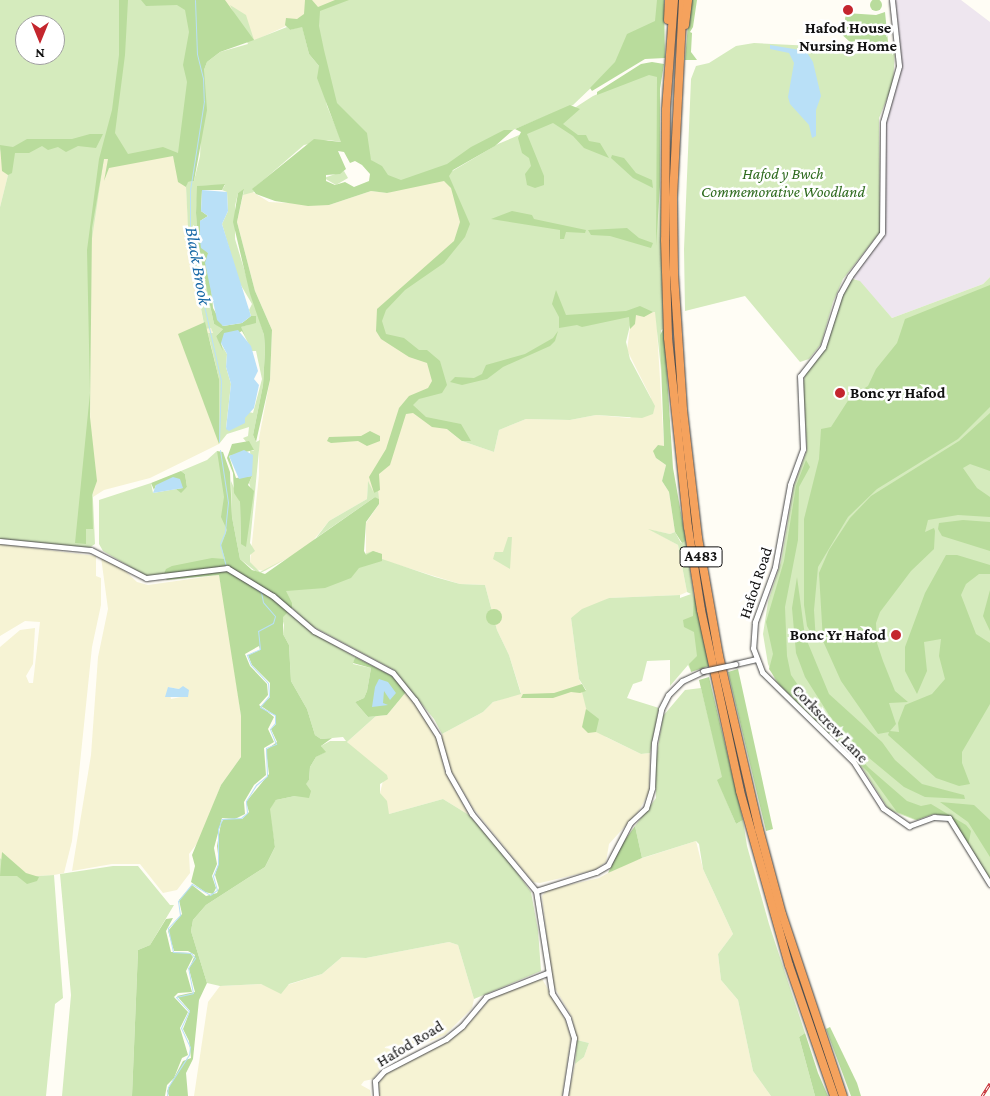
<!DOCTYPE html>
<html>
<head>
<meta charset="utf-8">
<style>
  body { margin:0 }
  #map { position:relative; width:990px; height:1096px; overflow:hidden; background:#fffdf5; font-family:"Crimson Pro",serif }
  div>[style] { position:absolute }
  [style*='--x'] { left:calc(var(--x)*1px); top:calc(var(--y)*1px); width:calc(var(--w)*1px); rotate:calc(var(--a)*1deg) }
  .industrial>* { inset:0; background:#eee6ef }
  .farmland>* { inset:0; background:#f6f3d4 }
  .green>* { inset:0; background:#d5ebbd }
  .forest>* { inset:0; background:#b9dc9c }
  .round { border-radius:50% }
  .water>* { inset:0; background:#b9e0f7 }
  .stream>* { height:1px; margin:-0.5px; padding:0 0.5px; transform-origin:0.5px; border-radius:0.5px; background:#b9e0f7 }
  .roads { filter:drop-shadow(0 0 1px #444) drop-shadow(0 0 1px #444) }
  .minor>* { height:5px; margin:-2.5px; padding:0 2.5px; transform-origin:2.5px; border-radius:2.5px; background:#fff }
  .highway>* { height:8px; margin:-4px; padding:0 4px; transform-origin:4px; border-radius:4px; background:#f5a25d }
  .rail>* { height:3px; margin-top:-1.5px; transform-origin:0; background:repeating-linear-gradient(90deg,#fff 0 4px,#c4262e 0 8px); box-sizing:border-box; border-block:1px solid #c4262e }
  .bridges { filter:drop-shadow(0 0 1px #444) drop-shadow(0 0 1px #444) }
  .minor-bridge>* { height:5px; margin:-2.5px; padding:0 2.5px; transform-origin:2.5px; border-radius:2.5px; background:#fff }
  .dots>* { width:14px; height:14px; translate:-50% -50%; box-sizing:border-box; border:2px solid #fff; border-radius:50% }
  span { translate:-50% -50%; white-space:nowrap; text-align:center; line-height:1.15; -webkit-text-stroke:5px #fff; paint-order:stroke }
  .shield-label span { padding:1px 4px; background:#fff; border:1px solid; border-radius:4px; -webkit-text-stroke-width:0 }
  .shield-label { font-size:15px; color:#111; font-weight:700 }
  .poi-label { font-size:16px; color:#111; font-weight:700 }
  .left { translate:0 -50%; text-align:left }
  .right { translate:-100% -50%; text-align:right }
  .park-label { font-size:16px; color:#2f6b1f; font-style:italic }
  .street-label { font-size:16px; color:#111 }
  .water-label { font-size:18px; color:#1768a6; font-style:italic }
  .north { position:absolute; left:15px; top:15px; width:50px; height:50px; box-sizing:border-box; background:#fff; border:1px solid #a0a0a0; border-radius:50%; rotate:180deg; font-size:14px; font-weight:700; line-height:20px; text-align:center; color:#111 }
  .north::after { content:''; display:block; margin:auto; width:18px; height:22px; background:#c4262e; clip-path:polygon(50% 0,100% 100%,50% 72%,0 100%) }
</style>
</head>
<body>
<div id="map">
  <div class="industrial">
    <i style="clip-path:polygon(892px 0,961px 0,990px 22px,990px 277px,983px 284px,892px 318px,860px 282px,850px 276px,879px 239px,882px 132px,899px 66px)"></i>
  </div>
  <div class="farmland">
    <i style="clip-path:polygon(221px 0,343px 0,251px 42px)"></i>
    <i style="clip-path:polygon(0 149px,8px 175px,0 207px)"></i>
    <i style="clip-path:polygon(173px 156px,186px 187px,190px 257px,205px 329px,211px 327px,213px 334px,208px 342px,219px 379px,219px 444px,150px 478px,104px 490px,93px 497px,90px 434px,91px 228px,104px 158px)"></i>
    <i style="clip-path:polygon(444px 176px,454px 188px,464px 225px,425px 358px,436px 372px,447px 429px,462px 441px,494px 452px,499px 430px,526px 419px,570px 420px,596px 415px,630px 418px,651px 398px,627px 350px,632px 313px,656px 312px,664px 447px,658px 445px,656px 458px,666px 465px,662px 481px,669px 492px,675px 532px,670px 534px,651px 530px,678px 545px,687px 592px,680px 595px,609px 598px,571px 618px,579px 679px,606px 737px,641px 754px,650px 753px,649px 793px,638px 812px,609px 844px,606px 862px,595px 870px,540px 883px,533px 882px,473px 808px,447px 764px,442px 740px,442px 734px,483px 712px,493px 702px,521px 693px,509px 655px,497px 630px,485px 585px,460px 584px,366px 555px,366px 523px,379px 504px,368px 482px,367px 499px,329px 521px,308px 547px,265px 571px,254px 569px,250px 562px,259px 475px,259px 438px,270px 380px,272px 330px,255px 291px,237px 222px,243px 195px,251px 191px,269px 202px,329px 205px,371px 191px,387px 193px)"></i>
    <i style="clip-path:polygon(0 544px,96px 556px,96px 576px,101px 578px,101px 605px,92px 647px,72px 841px,64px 873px,54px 875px,23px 877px,0 858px,0 647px,20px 630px,35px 628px,33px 664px,26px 676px,29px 683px,33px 683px,40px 622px,25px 621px,0 636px)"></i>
    <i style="clip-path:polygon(evenodd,101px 557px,120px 566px,137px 582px,148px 585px,219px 575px,226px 612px,241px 716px,241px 757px,221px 785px,199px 841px,189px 854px,190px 873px,177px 890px,163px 893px,140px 864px,112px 864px,72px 871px,91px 755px,98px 657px,108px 609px,101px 557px,168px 687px,179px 689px,181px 697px,171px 699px,168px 687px)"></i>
    <i style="clip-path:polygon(406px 692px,436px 735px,445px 772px,469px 815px,443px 799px,389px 814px,380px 793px,383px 781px,347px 742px,376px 716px,387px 715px)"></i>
    <i style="clip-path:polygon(696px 841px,703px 869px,733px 934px,718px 954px,721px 980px,738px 1000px,753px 1071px,771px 1096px,568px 1096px,575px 1064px,584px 1057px,589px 1043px,577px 1040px,572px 1017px,552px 983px,542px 896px,547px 890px,599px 878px,624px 864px)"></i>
    <i style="clip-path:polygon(449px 942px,458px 945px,474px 999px,472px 1008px,445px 1035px,412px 1049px,382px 1067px,373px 1079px,364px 1081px,361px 1085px,370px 1090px,371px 1096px,194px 1096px,208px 1002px,220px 986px,261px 984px,275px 989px,322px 974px,342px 957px,366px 958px)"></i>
    <i style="clip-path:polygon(541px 977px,565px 1019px,571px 1038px,562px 1096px,379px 1096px,379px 1084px,384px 1073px,464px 1029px,491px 998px)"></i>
  </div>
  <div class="green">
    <i style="clip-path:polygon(evenodd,0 0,148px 0,188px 5px,192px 35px,185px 154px,104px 158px,90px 252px,90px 434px,95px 544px,89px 548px,0 539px,0 207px,8px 175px,0 149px,0 0,25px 25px,55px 25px,55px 55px,25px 55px,25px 25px)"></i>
    <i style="clip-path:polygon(343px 0,661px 0,659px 23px,573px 105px,515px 129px,448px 166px,402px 183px,384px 178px,333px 108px,310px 11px)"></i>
    <i style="clip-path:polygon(evenodd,230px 5px,246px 15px,254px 40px,287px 27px,290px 30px,302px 26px,309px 54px,319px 66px,327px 106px,342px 142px,328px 140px,304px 145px,253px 189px,254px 192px,243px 195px,244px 190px,238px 193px,235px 206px,235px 239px,264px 335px,265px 350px,263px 385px,253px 435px,256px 442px,260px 440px,250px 543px,255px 551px,250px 555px,250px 562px,260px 572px,285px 559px,259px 574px,240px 559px,232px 517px,231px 481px,240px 502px,241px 544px,251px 489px,249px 483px,252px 476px,250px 451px,254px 451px,243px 438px,248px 436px,249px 427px,227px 434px,219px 444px,219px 379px,208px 333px,213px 333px,211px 328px,205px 329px,189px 248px,186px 187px,187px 182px,194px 181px,200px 156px,204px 70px,207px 62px,220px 52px,248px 44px,230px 5px,225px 185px,222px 190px,227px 192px,228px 211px,222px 224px,239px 282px,252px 304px,249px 310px,251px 316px,256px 317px,248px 325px,240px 327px,252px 351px,256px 351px,262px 379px,253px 413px,249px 412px,226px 428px,231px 384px,226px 367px,227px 354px,216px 336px,224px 328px,214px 324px,198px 248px,196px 213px,198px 186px,225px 185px)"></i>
    <i style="clip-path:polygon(754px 43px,895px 50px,893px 84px,879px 118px,880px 232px,843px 279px,833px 302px,821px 344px,809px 359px,800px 362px,745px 296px,685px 311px,684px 249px,691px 79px,696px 66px,709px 63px,736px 46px)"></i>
    <i style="clip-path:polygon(657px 68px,659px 243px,660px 186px,665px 343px,664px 329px,661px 330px,661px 370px,655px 312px,633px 313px,626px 342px,630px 359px,655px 406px,653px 414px,642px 418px,596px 415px,570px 420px,526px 419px,499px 430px,494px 452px,462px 441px,447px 429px,405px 408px,415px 398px,435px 389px,436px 372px,425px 358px,380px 331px,379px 317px,388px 304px,455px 244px,464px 225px,454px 188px,444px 176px,498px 144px,559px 118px,593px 96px)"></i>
    <i style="clip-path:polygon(344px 171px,348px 178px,336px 185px,324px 178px)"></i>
    <i style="clip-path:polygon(990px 277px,990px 880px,954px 821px,941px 812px,915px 820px,889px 810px,863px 769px,776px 682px,768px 664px,763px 634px,768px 602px,781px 562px,794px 486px,807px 450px,803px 384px,806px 372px,823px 350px,839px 301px,849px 283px,853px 279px,860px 281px,892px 318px,983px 284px)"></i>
    <i style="clip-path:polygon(217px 451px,228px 477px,229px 561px,158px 577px,146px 576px,103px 551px,99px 544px,99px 500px,151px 483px,153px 493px,176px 489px,181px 492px,187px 487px,185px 474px,181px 471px,207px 460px)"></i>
    <i style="clip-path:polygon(368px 481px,374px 493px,378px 490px,379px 499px,375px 497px,316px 538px,329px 521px,367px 499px)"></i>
    <i style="clip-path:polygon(648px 529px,670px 534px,675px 532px,681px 543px,686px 541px,703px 662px,690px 669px,688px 665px,670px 686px,670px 660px,647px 661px,642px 681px,633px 684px,627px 698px,659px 708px,650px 753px,641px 754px,596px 732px,586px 708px,582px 692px,586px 690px,579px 679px,571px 618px,582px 609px,609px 598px,680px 595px,680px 598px,691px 594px,687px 592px,678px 545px)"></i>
    <i style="clip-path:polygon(508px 537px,512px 537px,510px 569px,493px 559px,495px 552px,503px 552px)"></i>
    <i style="clip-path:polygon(373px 551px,382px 554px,382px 559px,435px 577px,460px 584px,485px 585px,497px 630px,509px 655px,521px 694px,493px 702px,483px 712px,442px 734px,434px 719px,394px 670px,312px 626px,292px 608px,278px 584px)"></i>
    <i style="clip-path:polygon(278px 604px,313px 633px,355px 657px,353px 664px,371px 668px,367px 691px,364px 698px,355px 702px,368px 717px,376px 716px,347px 742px,387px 775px,388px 779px,380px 784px,380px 793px,387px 801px,389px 814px,443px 799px,469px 815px,508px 860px,531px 892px,538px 930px,541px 971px,474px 999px,458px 945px,449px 942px,366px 958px,342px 957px,322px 974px,289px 984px,281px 994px,261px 984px,220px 986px,207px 983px,191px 931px,193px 920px,206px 905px,265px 867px,275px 847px,269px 809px,276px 800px,295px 796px,309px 780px,310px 767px,316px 757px,325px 752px,321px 746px,330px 741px,346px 741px,343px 737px,321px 739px,315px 735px,307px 709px,291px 681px,289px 645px,283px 634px,284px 625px)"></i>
    <i style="clip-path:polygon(701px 688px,723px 777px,719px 783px,736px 824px,743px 820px,747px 846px,769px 924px,805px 1033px,799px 1037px,815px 1096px,771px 1096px,753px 1071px,738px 1000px,721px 980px,718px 954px,733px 934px,703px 869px,699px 844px,696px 841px,642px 858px,635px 826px,656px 798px,655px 766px,663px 716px,685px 690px)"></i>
    <i style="clip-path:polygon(0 858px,23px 877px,54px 875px,63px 998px,55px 1004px,46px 1096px,0 1096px)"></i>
    <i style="clip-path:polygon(113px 866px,138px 866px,170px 905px,174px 905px,150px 945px,138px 950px,132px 1096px,62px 1096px,71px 995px,60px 874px)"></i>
    <i style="clip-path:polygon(577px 1040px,589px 1043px,584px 1057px,575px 1064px)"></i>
  </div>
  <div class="forest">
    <i class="round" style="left:870px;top:-1px;width:12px;height:12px"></i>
    <i style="clip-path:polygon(119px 0,128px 0,125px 55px,115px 133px,128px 154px,163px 147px,178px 153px,187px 82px,183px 65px,189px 32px,185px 10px,177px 5px,146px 6px,141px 0,225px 0,254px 40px,220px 52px,207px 62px,204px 70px,207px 110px,194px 181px,188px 182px,186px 187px,178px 182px,173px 156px,109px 168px,104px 181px,108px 159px,104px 159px,92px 228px,90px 417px,97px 481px,92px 495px,93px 529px,86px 529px,86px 544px,75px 543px,90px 393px,87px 250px,99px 159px,112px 110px,119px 55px)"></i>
    <i style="clip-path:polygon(evenodd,305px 0,312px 0,318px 7px,335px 0,349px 0,320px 11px,319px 26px,324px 50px,337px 103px,367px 133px,371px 160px,382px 166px,388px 175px,401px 180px,447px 164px,471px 147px,504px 130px,513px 130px,495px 146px,453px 170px,449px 176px,470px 224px,465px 237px,444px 263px,405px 290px,386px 310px,382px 321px,386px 334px,404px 338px,419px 350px,427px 350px,440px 361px,447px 385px,442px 393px,419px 399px,413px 405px,426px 417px,461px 424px,471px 441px,462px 441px,447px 429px,432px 427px,413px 413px,406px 414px,390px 465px,379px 474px,380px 490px,374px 493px,369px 477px,386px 449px,399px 408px,409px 396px,428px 388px,432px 381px,427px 363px,409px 357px,381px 339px,376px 331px,377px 309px,454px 241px,460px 222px,451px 188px,444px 181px,387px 193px,371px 191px,329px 205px,308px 206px,275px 201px,256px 194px,252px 189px,314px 139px,341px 142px,317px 78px,319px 66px,309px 54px,302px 27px,290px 30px,285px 25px,286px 18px,297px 19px,304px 14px,305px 0,338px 151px,344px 152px,350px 163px,355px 161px,362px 165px,370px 174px,369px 181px,354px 187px,345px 182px,335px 185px,326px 181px,326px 175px,340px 174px,346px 169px,338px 151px)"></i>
    <i style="clip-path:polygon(657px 0,664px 0,665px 58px,645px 59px,592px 91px,590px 88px,615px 62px,627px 34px,655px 21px)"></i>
    <i style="clip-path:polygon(690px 0,697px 0,693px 27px,690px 32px,692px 33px,691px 52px,697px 60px,685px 60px)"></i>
    <i style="clip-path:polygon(885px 12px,888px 42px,874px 44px,850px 42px,838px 31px,843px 31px,846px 13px,876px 15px)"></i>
    <i style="clip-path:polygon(652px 62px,664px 64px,660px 89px,660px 186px,656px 246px,657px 77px,649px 75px,597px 95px,597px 92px,641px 64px)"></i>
    <i style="clip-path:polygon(570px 105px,580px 109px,563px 124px,578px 135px,586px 135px,589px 141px,600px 143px,609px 158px,584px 148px,573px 136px,553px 123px,527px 134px,544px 176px,544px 185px,535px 188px,527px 185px,525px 174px,531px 166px,529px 158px,522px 153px,518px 138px,521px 132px,515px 129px)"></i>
    <i style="clip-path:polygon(90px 134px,103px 134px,96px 148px,78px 146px,66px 152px,58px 147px,48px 150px,42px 146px,29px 153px,15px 153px,12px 173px,8px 175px,2px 171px,0 145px,13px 147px,27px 139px,72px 139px)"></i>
    <i style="clip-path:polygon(612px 155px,624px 158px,636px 173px,652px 180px,653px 188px,633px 178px,611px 158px)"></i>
    <i style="clip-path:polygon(225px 184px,222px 190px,202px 190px,201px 211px,208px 216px,200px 221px,200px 241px,208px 253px,213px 308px,223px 326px,242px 323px,251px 316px,256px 316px,256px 323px,241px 327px,245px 336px,242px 331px,221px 343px,223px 351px,216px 336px,223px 329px,214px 324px,198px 248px,196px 213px,197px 186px)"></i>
    <i style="clip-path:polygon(244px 189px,237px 222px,255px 291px,272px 330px,270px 380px,256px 442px,253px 435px,263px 385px,265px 350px,264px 335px,250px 294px,233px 222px,238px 193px)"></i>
    <i style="clip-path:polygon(512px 211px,532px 215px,534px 219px,586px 230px,585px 233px,566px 232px,564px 239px,560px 239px,560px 230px,491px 219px)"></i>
    <i style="clip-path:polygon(627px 228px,639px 238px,653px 243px,651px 248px,610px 236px,591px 235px,588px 230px)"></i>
    <i style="clip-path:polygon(990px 285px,990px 407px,958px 439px,877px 489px,848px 517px,818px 567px,814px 610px,816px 642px,807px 626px,804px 605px,804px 519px,819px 459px,821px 429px,831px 427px,851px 396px,868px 386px,876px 369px,897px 343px,905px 319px)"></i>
    <i style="clip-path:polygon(556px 290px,566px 315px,626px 311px,640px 306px,653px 312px,644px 317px,636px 315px,635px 324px,630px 329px,629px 317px,582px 327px,577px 325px,559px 328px,559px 317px,552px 304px)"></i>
    <i style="clip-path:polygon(205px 322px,219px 379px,219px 444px,178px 334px)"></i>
    <i style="clip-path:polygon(664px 328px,673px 468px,686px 541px,682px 543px,675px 532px,669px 492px,662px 481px,666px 465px,656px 458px,653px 451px,658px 445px,664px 446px,660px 335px)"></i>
    <i style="clip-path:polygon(558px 331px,555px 341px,550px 346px,503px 367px,487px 379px,462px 385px,450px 382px,455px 377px,474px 378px,482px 374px,486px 365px,525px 354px,553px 338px)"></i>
    <i style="clip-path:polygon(990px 413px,990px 471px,970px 464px,963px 468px,977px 488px,990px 497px,990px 517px,958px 515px,928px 520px,925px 532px,934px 528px,935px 531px,934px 549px,911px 571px,880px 612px,876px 623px,877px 643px,883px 661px,895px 691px,908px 702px,889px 703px,896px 724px,890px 731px,899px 732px,898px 723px,905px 705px,932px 694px,945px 679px,939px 656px,941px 639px,924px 642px,927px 671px,917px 694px,905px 671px,905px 647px,925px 593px,946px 555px,957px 555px,990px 565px,990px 574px,979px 574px,966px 584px,961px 595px,976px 634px,990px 643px,990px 704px,962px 752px,962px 763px,970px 784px,959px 786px,936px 778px,888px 735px,889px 732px,878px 734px,841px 681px,823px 641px,819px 573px,829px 550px,850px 518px,871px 496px,959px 441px)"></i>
    <i style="clip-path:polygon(370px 431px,380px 436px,380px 441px,367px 446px,358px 441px,331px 443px,327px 441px,329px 437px,361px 436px)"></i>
    <i style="clip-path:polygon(249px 441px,254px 450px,229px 456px,236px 478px,252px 476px,248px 485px,254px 491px,246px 547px,241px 544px,240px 502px,234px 493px,233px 473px,227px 458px,232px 444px)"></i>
    <i style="clip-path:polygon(217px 451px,223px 452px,230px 472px,232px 517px,240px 559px,252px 570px,265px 574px,375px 497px,379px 499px,379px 504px,366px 522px,364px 551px,366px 555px,373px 551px,382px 554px,382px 561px,359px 568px,351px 578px,325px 588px,286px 591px,292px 603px,292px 608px,283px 617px,283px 634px,289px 645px,291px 681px,307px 709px,315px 735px,321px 739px,332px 738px,321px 746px,326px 752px,316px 757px,310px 767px,309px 780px,306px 784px,311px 791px,309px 798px,295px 796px,276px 800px,270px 809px,275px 847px,265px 867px,206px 905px,193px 920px,191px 931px,207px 983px,199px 1000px,193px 1059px,186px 1073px,188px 1096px,169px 1096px,167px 1091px,183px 1061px,191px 1058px,189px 1041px,183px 1029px,190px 1011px,177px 996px,195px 992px,189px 969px,195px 955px,188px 951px,174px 951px,168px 931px,182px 914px,179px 900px,192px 885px,206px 896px,217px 893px,219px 888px,215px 875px,219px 862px,217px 846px,221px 823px,224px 819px,242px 819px,249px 812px,246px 802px,269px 774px,266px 750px,277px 742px,271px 729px,276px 724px,276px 716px,261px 706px,270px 697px,270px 683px,252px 665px,248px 655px,260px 650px,259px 646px,245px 654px,250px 666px,267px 684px,268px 695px,259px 705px,274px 717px,268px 729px,274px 742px,264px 748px,266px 775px,254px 785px,244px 802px,245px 814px,235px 819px,222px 818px,214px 848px,217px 864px,212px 876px,216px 888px,213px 894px,205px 892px,191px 882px,195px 866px,192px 855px,221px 785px,241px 757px,241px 716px,219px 575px,167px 580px,163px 576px,166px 569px,172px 566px,212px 558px,225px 559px,221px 546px,227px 530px,221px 517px,224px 497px)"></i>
    <i style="clip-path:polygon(806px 460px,810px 467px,799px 487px,798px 540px,785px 607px,787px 656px,791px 675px,820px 717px,869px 768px,907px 801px,921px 806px,931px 804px,966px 825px,971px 831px,968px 846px,947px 816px,933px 814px,917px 820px,897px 812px,868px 772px,780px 685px,769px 669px,773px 654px,766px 622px,784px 561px,796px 486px)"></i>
    <i style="clip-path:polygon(181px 471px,185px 474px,187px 487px,181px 493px,176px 489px,183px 488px,156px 485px,154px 490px,151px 483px)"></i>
    <i style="clip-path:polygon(963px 520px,990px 522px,990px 551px,942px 536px,938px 529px,939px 523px)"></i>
    <i style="clip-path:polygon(797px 577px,805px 636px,829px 694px,882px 742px,895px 760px,922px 784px,964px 795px,965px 799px,925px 797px,904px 787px,863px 753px,831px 718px,805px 677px,796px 653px,792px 608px)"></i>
    <i style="clip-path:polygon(990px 590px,990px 631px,983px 616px)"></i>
    <i style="clip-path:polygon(694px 594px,709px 666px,691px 672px,689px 664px,697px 656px,694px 632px,684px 627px,683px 620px,693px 616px)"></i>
    <i class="round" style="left:486px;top:609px;width:16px;height:16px"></i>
    <i style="clip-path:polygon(355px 657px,392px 676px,406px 692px,387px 715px,368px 717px,355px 702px,364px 698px,367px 691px,371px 668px,353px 663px)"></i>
    <i style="clip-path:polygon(738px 669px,773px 829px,766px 831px,728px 672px)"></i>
    <i style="clip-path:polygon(709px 677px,743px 820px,736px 824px,717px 780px,722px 777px,699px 680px)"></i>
    <i style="clip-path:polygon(582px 684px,586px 691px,580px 693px,571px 692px,553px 698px,521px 698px,523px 694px,554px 693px)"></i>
    <i style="clip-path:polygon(586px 709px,599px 719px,596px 732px,588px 733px,582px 727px)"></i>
    <i style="clip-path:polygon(940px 802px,974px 805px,990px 820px,990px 857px,968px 822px)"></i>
    <i style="clip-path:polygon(635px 826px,642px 858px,608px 873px,622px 844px)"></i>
    <i style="clip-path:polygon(2px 852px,26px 873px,39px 877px,37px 881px,27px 884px,17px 876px,0 876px)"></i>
    <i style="clip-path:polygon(173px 918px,166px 931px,171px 952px,190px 953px,193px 957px,186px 971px,192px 992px,178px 993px,174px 997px,188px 1012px,180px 1028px,188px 1055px,182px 1058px,174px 1078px,167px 1085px,165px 1096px,132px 1096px,138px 950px,150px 945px,166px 919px)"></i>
    <i style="clip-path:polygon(830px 1027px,857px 1083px,861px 1096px,851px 1096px,826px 1029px)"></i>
    <i style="clip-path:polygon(805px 1033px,818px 1073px,828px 1096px,815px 1096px,799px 1037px)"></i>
  </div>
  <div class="water">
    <i style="clip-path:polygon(770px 45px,806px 51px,813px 62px,821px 96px,816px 110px,816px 136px,812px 138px,809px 125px,790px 104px,788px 97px,794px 63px,789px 53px,770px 49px)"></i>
    <i style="clip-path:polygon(202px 190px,227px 192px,228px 211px,222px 224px,251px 316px,242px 323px,223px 326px,217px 320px,205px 263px,208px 253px,201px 248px,200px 241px,200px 221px,208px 216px,201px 211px)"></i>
    <i style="clip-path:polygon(238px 330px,251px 346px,258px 371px,254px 379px,259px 385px,254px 408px,245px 418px,245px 423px,229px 431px,226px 429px,231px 384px,226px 367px,227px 354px,221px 343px,224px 333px)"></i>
    <i style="clip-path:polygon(244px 450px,253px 455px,252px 476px,239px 479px,229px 456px)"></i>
    <i style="clip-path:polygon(173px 477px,180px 479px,183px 488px,153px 493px,156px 485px)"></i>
    <i style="clip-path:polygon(379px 679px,388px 682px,396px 693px,390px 700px,384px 691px,383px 703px,388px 705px,372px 707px,375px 687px)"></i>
    <i style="clip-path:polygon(183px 686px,189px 690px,188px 697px,165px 697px,168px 687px,179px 689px)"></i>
  </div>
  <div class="stream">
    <i style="--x:195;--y:0;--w:54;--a:87.9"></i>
    <i style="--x:197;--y:54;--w:25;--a:76"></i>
    <i style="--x:203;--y:78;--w:23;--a:88"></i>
    <i style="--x:204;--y:101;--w:90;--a:98.9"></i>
    <i style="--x:190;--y:190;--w:53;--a:90"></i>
    <i style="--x:190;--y:243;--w:141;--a:77.3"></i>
    <i style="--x:221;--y:381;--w:60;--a:91.9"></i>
    <i style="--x:220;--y:450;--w:53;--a:81.3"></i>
    <i style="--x:228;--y:502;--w:30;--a:96"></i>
    <i style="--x:225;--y:532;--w:13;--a:113"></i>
    <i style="--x:220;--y:544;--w:23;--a:75"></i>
    <i style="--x:167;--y:1096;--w:9;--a:-84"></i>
    <i style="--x:168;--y:1087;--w:38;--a:-57"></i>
    <i style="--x:189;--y:1055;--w:8;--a:-83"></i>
    <i style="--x:190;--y:1047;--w:21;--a:-115"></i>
    <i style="--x:181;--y:1028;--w:19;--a:-65"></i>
    <i style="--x:189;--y:1011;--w:19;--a:-133"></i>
    <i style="--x:176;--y:997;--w:17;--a:-13"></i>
    <i style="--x:193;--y:993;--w:25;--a:-101"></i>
    <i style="--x:188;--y:968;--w:12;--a:-55"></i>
    <i style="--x:195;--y:958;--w:6;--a:-129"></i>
    <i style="--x:191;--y:953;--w:18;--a:-177"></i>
    <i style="--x:173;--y:952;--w:25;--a:-102"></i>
    <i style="--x:168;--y:928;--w:18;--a:-47"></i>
    <i style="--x:180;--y:915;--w:14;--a:-98"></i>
    <i style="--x:178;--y:901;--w:22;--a:-51"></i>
    <i style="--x:192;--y:884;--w:21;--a:31"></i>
    <i style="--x:210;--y:895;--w:9;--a:-36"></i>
    <i style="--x:217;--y:890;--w:15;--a:-106"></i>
    <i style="--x:213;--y:876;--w:13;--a:-67"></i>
    <i style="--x:218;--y:864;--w:35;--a:-90"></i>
    <i style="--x:218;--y:829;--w:11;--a:-68"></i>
    <i style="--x:222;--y:819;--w:19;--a:-3"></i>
    <i style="--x:241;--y:818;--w:8;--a:-40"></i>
    <i style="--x:247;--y:813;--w:12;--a:-95"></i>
    <i style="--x:246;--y:801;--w:19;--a:-58"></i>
    <i style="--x:256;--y:785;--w:14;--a:-39"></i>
    <i style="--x:267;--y:776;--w:28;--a:-92"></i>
    <i style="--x:266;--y:748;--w:11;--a:-22"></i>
    <i style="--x:276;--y:744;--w:16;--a:-112"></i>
    <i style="--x:270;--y:729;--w:8;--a:-50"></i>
    <i style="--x:275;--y:723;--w:8;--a:-90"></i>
    <i style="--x:275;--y:715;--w:17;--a:-152"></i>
    <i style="--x:260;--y:707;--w:14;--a:-51"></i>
    <i style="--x:269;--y:696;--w:13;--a:-94"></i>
    <i style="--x:268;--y:683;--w:25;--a:-133"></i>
    <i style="--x:251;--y:665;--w:11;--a:-112"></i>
    <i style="--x:247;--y:655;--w:14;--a:-25"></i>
    <i style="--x:260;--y:649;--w:18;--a:-96"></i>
    <i style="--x:258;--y:631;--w:17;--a:-28"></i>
    <i style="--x:273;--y:623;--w:7;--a:-74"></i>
    <i style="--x:275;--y:616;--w:18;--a:-131"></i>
    <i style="--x:263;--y:602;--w:10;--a:-101"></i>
    <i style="--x:261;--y:592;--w:12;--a:-145"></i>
  </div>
  <div class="roads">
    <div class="minor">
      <i style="--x:892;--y:0;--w:66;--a:83.9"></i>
      <i style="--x:899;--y:66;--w:58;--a:105.9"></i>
      <i style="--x:883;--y:122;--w:111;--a:90.5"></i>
      <i style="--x:882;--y:233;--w:54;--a:126.7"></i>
      <i style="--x:850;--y:276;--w:21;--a:119"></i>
      <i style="--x:840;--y:294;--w:56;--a:107.8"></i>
      <i style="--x:823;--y:347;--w:37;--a:128"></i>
      <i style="--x:800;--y:376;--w:73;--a:87.6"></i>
      <i style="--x:803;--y:449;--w:38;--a:110"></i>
      <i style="--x:790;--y:485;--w:83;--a:100.4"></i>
      <i style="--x:775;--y:567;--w:59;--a:110"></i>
      <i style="--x:755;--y:622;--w:26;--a:94"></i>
      <i style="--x:753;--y:648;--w:26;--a:69"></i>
      <i style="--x:762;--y:672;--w:127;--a:44.4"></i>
      <i style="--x:853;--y:761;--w:56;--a:57.4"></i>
      <i style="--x:883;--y:808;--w:32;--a:35"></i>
      <i style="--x:909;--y:826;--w:27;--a:-20"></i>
      <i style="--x:934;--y:817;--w:15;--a:4"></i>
      <i style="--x:949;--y:818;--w:78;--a:58.2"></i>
      <i style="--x:0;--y:541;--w:91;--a:5.6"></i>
      <i style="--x:91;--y:550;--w:62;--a:27"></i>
      <i style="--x:146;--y:578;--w:82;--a:-7"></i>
      <i style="--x:227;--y:568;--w:54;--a:31.3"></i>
      <i style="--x:273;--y:596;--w:54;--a:40.5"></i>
      <i style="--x:314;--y:631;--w:89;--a:28"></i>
      <i style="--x:393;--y:673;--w:35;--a:51"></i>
      <i style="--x:415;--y:700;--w:43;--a:57.4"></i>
      <i style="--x:438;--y:736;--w:37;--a:74"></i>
      <i style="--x:448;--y:772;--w:48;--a:60.3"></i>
      <i style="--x:472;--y:814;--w:100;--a:50.3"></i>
      <i style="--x:735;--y:664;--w:22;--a:-13"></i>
      <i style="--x:376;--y:1096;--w:15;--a:-94"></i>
      <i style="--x:375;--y:1081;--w:13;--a:-48"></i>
      <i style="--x:384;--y:1071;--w:70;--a:-27.3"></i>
      <i style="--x:446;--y:1039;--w:21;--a:-39"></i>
      <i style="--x:462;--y:1026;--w:38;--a:-50"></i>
      <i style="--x:486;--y:997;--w:66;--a:-21.5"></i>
      <i style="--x:565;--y:1096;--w:59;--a:-81.2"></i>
      <i style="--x:574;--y:1038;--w:21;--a:-107"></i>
      <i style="--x:568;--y:1018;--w:30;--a:-123"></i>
      <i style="--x:552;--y:993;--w:103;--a:-98.9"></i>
      <i style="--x:536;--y:891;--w:63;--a:-17.6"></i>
      <i style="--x:596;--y:872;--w:14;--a:-30"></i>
      <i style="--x:608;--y:865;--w:47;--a:-62.4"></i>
      <i style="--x:630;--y:823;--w:22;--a:-43"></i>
      <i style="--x:646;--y:808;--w:21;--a:-73"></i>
      <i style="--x:652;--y:788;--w:45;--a:-87.5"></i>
      <i style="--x:654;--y:743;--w:35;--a:-78"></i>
      <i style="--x:661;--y:709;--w:16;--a:-63"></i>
      <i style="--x:668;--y:695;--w:20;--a:-45"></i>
      <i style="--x:682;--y:681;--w:23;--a:-25"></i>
    </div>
    <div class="highway">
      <i style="--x:674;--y:0;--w:110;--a:94.2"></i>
      <i style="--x:666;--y:110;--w:130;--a:90.4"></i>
      <i style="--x:665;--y:240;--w:98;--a:88.2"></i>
      <i style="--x:668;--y:338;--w:190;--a:84"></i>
      <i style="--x:688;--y:527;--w:84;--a:81.1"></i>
      <i style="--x:701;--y:610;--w:185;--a:77.8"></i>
      <i style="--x:740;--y:791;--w:181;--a:74.3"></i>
      <i style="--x:789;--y:965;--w:139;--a:71"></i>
      <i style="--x:683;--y:0;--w:199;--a:92.9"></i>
      <i style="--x:673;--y:199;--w:75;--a:89.2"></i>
      <i style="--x:674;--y:274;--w:136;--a:86.2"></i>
      <i style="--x:683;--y:410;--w:129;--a:83.3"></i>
      <i style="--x:698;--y:538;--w:120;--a:79.9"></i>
      <i style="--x:719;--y:656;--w:178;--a:77"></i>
      <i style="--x:759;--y:829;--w:88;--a:74.9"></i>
      <i style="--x:782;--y:914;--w:192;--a:71.5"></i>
      <i style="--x:668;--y:20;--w:20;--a:-87"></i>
      <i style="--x:685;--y:25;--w:25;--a:-83"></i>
    </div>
  </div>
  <div class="rail">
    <i style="--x:982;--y:1096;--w:15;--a:-58"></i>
  </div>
  <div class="bridges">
    <div class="minor-bridge">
      <i style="--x:703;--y:671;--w:33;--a:-12"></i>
    </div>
  </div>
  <div class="dots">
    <i style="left:848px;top:10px;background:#c4262e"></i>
    <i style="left:840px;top:393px;background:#c4262e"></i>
    <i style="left:896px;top:635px;background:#c4262e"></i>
  </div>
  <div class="shield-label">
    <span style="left:701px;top:557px">A483</span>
  </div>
  <div class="poi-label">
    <span style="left:848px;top:37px">Hafod House<br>Nursing Home</span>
    <span class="left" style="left:850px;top:393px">Bonc yr Hafod</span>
    <span class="right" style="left:886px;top:635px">Bonc Yr Hafod</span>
  </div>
  <div class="park-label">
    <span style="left:783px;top:183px">Hafod y Bwch<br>Commemorative Woodland</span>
  </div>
  <div class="street-label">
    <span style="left:756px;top:583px;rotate:-72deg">Hafod Road</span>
    <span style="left:830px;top:724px;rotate:46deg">Corkscrew Lane</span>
    <span style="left:410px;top:1044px;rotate:-31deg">Hafod Road</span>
  </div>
  <div class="water-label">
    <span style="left:198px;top:266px;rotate:80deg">Black Brook</span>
  </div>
  <div class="north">N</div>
</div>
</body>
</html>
